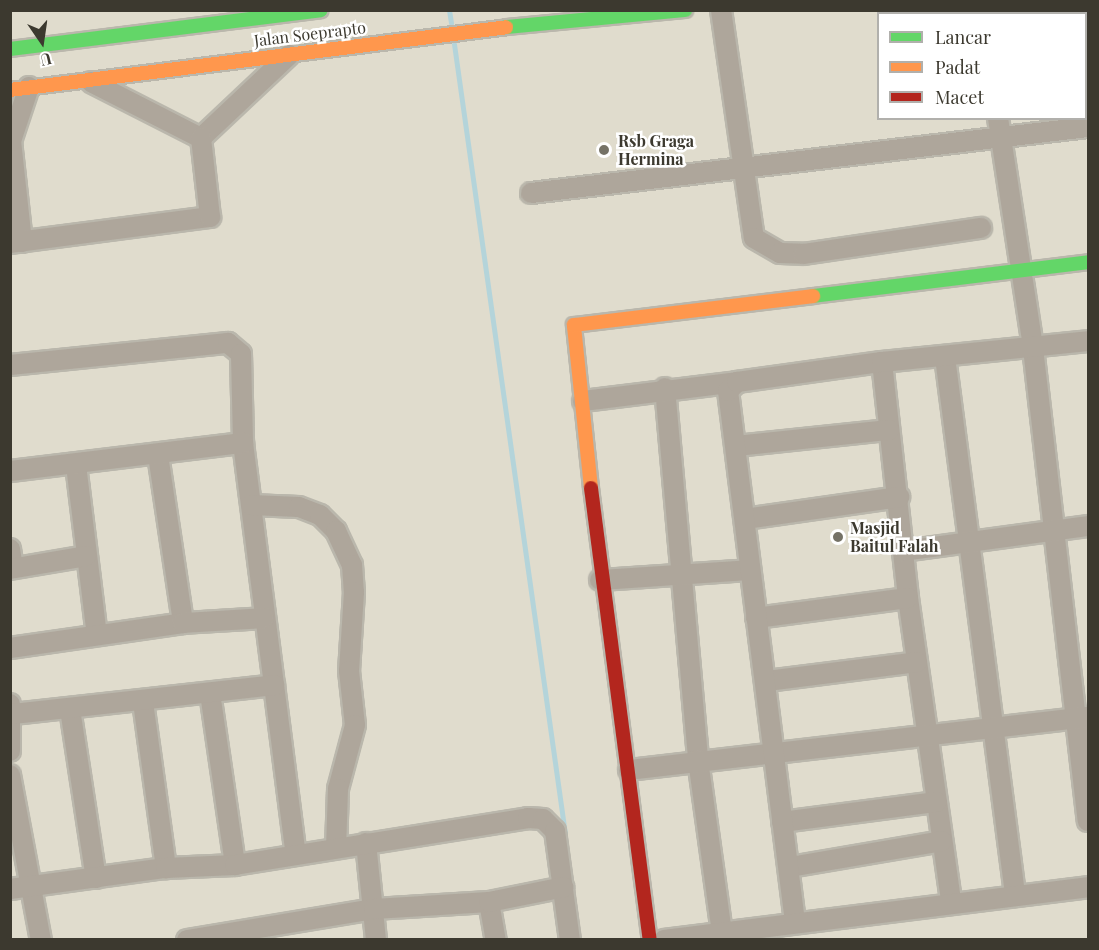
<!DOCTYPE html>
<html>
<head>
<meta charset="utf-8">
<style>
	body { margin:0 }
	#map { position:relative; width:1099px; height:950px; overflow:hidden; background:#e0dccd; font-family:"Playfair Display",serif }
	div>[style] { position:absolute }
	.stream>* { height:5px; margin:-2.5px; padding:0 2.5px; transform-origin:2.5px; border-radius:2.5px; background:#b4d4da }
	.roads { filter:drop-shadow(2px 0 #bab7ac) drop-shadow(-2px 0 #bab7ac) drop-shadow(0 2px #bab7ac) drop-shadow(0 -2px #bab7ac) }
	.street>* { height:20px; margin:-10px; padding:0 10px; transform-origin:10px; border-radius:10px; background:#aea69b }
	.fast>* { height:14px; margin:-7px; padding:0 7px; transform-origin:7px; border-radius:7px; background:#63d668 }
	.slow>* { height:14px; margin:-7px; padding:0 7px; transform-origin:7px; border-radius:7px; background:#ff974d }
	.jam>* { height:14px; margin:-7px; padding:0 7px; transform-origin:7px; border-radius:7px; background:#b3261e }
	.dots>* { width:16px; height:16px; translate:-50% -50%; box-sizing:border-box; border:3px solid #fff; border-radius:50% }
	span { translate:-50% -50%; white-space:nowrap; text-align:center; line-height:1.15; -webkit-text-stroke:5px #fff; paint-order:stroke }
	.street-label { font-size:16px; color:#3c392f }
	.poi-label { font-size:16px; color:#3c392f; font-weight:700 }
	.left { translate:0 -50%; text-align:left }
	.frame { position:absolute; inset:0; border:12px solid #3c392f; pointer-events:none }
	.legend { position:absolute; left:877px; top:12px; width:210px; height:108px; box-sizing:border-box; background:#fff; border:2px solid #b1b0ac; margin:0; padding:8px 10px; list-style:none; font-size:18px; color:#3c392f }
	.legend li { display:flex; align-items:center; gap:12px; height:30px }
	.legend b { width:30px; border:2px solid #b1b0ac }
	.north { position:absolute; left:12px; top:12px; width:60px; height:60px; -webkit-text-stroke:4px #fff; paint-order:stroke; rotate:167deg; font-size:16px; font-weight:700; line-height:24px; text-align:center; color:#3c392f }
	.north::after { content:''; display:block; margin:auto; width:21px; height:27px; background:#3c392f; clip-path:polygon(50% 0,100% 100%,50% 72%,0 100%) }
</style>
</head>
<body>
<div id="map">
	<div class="stream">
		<div style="left:449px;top:10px;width:13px;rotate:81deg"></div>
		<div style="left:454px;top:44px;width:798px;rotate:82deg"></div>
	</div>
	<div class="roads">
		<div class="street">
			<div style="left:721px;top:10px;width:230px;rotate:81.8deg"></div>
			<div style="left:754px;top:238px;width:30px;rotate:30deg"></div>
			<div style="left:780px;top:253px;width:24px;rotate:2deg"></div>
			<div style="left:804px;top:254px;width:179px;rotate:-8.4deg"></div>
			<div style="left:952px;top:10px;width:5px;rotate:53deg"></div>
			<div style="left:1004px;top:14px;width:5px;rotate:-53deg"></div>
			<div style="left:91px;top:82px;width:123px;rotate:27deg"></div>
			<div style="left:998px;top:118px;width:233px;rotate:81.3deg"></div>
			<div style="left:1033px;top:348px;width:476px;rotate:83.4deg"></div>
			<div style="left:201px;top:138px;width:121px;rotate:-43.3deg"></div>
			<div style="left:531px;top:193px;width:561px;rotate:-6.76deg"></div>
			<div style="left:22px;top:242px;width:102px;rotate:-96.2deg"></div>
			<div style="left:11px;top:141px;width:57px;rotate:-71.6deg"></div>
			<div style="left:10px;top:243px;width:202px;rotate:-7.4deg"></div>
			<div style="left:210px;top:217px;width:80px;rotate:-96.5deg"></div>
			<div style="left:945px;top:357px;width:542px;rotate:82.57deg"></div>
			<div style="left:882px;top:362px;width:237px;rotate:83.7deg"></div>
			<div style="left:908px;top:598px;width:306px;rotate:81.9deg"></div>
			<div style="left:10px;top:365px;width:219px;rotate:-5.8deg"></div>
			<div style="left:228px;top:343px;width:17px;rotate:40deg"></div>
			<div style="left:241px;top:354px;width:89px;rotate:88.7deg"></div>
			<div style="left:243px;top:443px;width:414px;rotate:82.7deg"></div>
			<div style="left:665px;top:388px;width:373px;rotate:84.9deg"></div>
			<div style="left:698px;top:760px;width:176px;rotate:82.1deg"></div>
			<div style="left:583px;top:401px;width:155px;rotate:-7deg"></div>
			<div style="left:736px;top:446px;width:154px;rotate:-6deg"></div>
			<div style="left:158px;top:455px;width:170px;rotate:81.5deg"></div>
			<div style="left:76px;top:465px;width:171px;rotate:83deg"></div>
			<div style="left:10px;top:471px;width:235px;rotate:-6.9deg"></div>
			<div style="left:251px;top:505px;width:48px;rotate:2.4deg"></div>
			<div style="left:299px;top:507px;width:22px;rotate:21deg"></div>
			<div style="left:320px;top:515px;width:23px;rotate:45deg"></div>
			<div style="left:336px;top:531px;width:38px;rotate:65deg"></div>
			<div style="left:352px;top:565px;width:27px;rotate:86deg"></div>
			<div style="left:354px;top:592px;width:79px;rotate:93.6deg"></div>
			<div style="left:349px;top:671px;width:54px;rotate:83.7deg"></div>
			<div style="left:355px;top:725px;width:66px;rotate:104.9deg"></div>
			<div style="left:338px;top:789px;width:59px;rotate:91.9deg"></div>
			<div style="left:745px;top:519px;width:156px;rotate:-8.1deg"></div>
			<div style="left:10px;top:549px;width:19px;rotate:81deg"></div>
			<div style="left:903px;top:551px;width:187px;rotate:-7.7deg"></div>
			<div style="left:10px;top:569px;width:77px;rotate:-9.7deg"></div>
			<div style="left:600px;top:580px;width:150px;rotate:-3.8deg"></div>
			<div style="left:756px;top:618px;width:153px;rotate:-7.5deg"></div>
			<div style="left:10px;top:648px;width:175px;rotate:-8.2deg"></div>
			<div style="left:183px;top:623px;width:81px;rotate:-3.5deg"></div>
			<div style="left:767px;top:681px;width:151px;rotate:-7.2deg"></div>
			<div style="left:210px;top:693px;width:174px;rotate:81.7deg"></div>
			<div style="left:143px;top:702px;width:168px;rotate:82.1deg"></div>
			<div style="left:10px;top:704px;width:47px;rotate:90deg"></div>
			<div style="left:70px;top:709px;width:171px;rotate:81.3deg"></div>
			<div style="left:13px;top:714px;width:263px;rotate:-6.3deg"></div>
			<div style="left:629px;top:770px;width:462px;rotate:-6.6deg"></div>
			<div style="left:10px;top:775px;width:168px;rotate:79.4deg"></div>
			<div style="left:782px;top:822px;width:156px;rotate:-7.4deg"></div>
			<div style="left:366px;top:843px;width:98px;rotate:84.1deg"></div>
			<div style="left:790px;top:867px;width:154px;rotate:-9.7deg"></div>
			<div style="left:10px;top:889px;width:157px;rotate:-7.7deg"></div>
			<div style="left:166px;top:868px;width:69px;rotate:-2.5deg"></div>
			<div style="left:235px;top:865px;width:297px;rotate:-9.1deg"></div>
			<div style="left:528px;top:818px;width:15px;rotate:4deg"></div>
			<div style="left:543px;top:819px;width:17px;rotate:45deg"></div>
			<div style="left:555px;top:831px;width:110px;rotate:82.2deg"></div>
			<div style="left:489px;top:902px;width:39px;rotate:80deg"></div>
			<div style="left:795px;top:922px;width:535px;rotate:-97.19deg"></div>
			<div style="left:728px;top:391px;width:13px;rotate:-45deg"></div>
			<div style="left:737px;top:382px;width:146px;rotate:-7.9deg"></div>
			<div style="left:882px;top:362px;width:207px;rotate:-5.8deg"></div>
			<div style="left:187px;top:940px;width:190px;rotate:-9.4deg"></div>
			<div style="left:374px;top:909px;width:115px;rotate:-3.5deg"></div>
			<div style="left:489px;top:902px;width:76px;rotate:-11.3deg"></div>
			<div style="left:664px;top:940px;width:427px;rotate:-7.1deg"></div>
		</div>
		<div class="fast">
			<div style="left:506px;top:27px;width:180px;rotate:-5.4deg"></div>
			<div style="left:10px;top:49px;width:313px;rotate:-7.1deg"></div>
			<div style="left:813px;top:296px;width:277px;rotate:-7deg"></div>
		</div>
		<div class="slow">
			<div style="left:10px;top:90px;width:500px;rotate:-7.2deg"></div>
			<div style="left:591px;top:488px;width:164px;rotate:-96deg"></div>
			<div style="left:574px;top:325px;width:241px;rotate:-6.9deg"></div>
		</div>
		<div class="jam">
			<div style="left:591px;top:488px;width:456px;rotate:82.6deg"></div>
		</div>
	</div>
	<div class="dots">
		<div style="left:604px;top:150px;background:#757266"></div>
		<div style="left:838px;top:537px;background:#757266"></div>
	</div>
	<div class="street-label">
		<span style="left:310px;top:34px;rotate:-7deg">Jalan Soeprapto</span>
	</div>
	<div class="poi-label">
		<span class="left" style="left:618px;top:150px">Rsb Graga<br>Hermina</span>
		<span class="left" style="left:850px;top:537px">Masjid<br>Baitul Falah</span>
	</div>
	<div class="frame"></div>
	<ul class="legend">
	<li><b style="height:8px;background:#63d668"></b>Lancar</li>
	<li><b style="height:8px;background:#ff974d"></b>Padat</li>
	<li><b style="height:8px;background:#b3261e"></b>Macet</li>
	</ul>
	<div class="north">U</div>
</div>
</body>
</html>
